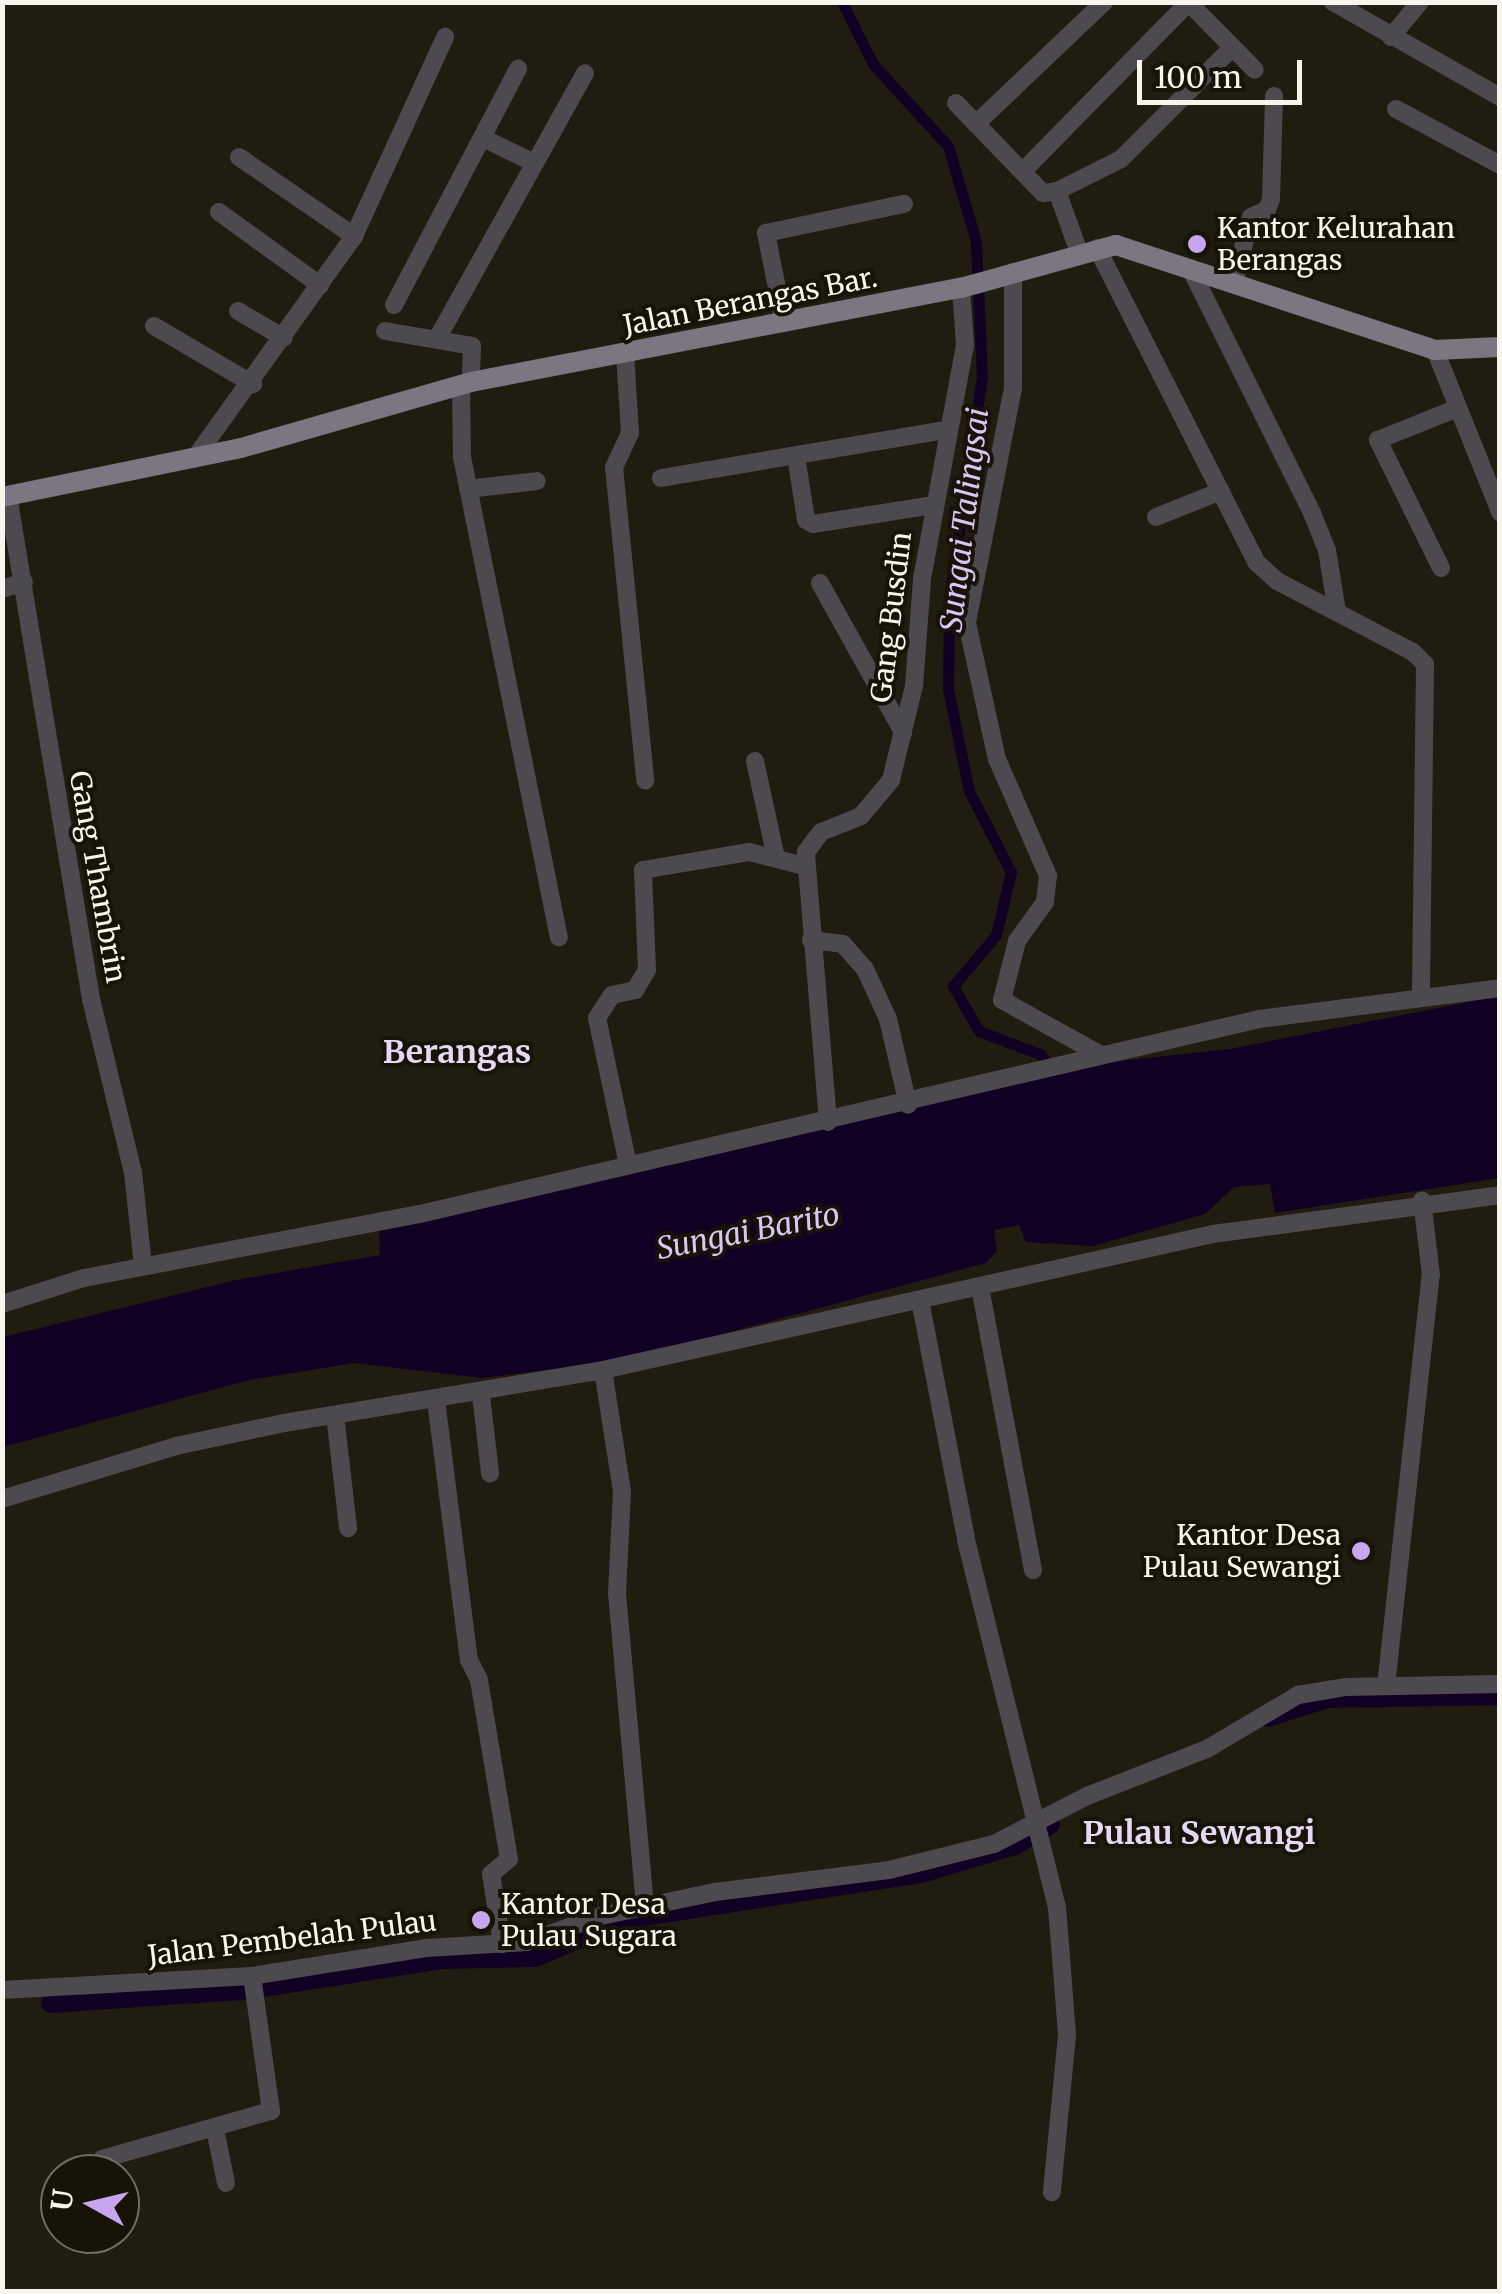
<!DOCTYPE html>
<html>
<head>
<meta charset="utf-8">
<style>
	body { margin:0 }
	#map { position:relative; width:1502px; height:2294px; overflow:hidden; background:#201c10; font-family:Merriweather,serif }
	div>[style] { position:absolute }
	.water>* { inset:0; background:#110024 }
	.canal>* { height:11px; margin:-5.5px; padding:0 5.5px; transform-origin:5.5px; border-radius:5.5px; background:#110024 }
	.river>* { height:20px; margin:-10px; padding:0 10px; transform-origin:10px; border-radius:10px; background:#110024 }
	.minor>* { height:18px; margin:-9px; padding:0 9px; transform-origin:9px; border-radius:9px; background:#4c494f }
	.major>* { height:20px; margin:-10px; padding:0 10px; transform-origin:10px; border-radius:10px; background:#7b7682 }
	.dots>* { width:28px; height:28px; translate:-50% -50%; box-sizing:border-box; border:5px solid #171307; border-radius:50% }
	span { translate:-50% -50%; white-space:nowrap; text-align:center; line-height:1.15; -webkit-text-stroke:8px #171307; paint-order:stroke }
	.poi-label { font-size:28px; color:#f8f5ed }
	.left { translate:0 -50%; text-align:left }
	.right { translate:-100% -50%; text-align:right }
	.street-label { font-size:28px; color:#f8f5ed }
	.water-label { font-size:30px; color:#dbc5f7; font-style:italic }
	.quarter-label { font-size:32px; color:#e4d8f4; font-weight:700 }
	.frame { position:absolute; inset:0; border:5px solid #f8f5ed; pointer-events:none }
	.north { position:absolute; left:40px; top:2154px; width:100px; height:100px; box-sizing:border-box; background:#171307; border:2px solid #716d63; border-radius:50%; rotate:278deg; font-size:28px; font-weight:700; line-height:40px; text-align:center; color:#f8f5ed }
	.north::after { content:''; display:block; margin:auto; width:35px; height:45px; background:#c7a6ef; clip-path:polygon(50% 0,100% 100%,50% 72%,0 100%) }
	.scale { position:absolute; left:1137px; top:60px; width:165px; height:45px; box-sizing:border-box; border:5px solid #f8f5ed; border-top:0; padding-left:12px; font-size:30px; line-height:35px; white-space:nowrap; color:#f8f5ed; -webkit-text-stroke:8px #171307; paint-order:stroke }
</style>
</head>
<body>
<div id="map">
	<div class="water">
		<div style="clip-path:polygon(1499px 996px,1499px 1178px,1275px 1213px,1270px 1184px,1234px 1187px,1205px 1214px,1093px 1246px,1026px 1242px,1019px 1225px,994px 1230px,997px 1251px,986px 1263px,630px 1359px,482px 1378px,354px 1363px,249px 1380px,3px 1447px,3px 1337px,236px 1280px,380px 1255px,379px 1225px,648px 1164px,672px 1165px,1083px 1065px,1230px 1049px)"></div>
	</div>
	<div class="canal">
		<div style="left:842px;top:2px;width:69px;rotate:63.4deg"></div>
		<div style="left:873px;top:64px;width:111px;rotate:47.6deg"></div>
		<div style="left:948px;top:146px;width:99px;rotate:73.6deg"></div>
		<div style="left:976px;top:241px;width:135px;rotate:87.5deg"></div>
		<div style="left:982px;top:376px;width:225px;rotate:98.4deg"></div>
		<div style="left:949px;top:599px;width:90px;rotate:90.6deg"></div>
		<div style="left:948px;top:689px;width:104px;rotate:78.4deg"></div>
		<div style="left:969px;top:791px;width:91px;rotate:62.6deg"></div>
		<div style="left:1011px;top:872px;width:65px;rotate:103.4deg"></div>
		<div style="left:996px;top:935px;width:67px;rotate:130.1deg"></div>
		<div style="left:953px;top:986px;width:52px;rotate:60deg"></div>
		<div style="left:979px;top:1031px;width:65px;rotate:20.7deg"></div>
		<div style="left:1040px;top:1054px;width:23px;rotate:52deg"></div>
	</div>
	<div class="river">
		<div style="left:1268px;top:1717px;width:62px;rotate:-17.9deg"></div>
		<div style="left:1327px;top:1698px;width:173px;rotate:-1deg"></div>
		<div style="left:51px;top:2003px;width:193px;rotate:-3.9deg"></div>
		<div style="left:244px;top:1990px;width:200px;rotate:-8.9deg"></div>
		<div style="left:442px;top:1959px;width:93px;rotate:-1.2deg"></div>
		<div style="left:535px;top:1957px;width:97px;rotate:-23.1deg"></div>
		<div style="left:624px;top:1919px;width:301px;rotate:-8.8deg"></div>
		<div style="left:921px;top:1873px;width:98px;rotate:-16.6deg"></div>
		<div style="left:1015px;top:1845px;width:41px;rotate:-31deg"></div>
	</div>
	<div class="minor">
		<div style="left:1188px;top:2px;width:95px;rotate:45.4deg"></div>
		<div style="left:1333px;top:2px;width:192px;rotate:29.6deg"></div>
		<div style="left:1391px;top:37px;width:45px;rotate:-50.4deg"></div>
		<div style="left:956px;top:103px;width:125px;rotate:46deg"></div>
		<div style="left:1043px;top:193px;width:14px;rotate:-8deg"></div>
		<div style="left:1057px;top:191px;width:65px;rotate:70.2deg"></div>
		<div style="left:1396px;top:109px;width:118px;rotate:28.3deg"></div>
		<div style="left:976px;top:124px;width:177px;rotate:-43.6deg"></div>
		<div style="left:483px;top:138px;width:55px;rotate:26.1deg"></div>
		<div style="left:239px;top:157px;width:140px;rotate:34.5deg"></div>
		<div style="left:1023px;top:171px;width:235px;rotate:-45.5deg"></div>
		<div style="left:1057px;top:191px;width:72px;rotate:-26.6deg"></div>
		<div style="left:1121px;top:159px;width:157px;rotate:-45deg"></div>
		<div style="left:219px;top:212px;width:125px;rotate:35.9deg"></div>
		<div style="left:1097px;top:248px;width:352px;rotate:63.1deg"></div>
		<div style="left:1256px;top:562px;width:28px;rotate:42deg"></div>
		<div style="left:1277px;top:581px;width:153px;rotate:27.6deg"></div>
		<div style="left:1413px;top:652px;width:17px;rotate:45deg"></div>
		<div style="left:1425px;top:664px;width:331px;rotate:90.7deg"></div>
		<div style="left:1190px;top:268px;width:274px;rotate:63.5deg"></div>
		<div style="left:1312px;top:513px;width:40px;rotate:68deg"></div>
		<div style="left:1327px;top:550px;width:63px;rotate:80.8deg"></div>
		<div style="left:1013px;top:272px;width:116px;rotate:90deg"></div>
		<div style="left:1013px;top:388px;width:239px;rotate:101.1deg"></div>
		<div style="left:967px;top:623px;width:139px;rotate:77.6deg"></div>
		<div style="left:997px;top:759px;width:128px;rotate:66.4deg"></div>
		<div style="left:1048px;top:876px;width:26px;rotate:97deg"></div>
		<div style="left:1045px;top:902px;width:48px;rotate:125.7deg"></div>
		<div style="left:1017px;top:941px;width:61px;rotate:104.3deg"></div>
		<div style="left:1002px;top:1000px;width:111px;rotate:29.1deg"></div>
		<div style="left:1234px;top:283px;width:68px;rotate:-75.6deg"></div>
		<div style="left:1251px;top:217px;width:17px;rotate:-24deg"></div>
		<div style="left:1267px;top:210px;width:12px;rotate:-70deg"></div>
		<div style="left:1271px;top:199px;width:103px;rotate:-88.3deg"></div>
		<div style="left:394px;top:305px;width:267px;rotate:-62.3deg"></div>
		<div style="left:238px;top:311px;width:53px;rotate:30.4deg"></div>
		<div style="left:784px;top:323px;width:92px;rotate:-101.3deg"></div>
		<div style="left:766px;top:233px;width:141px;rotate:-11.9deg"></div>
		<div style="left:154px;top:326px;width:115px;rotate:30.4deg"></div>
		<div style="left:385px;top:331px;width:88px;rotate:9.8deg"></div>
		<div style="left:472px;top:346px;width:36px;rotate:92deg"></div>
		<div style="left:437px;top:339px;width:304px;rotate:-60.9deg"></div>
		<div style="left:1435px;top:350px;width:175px;rotate:68.1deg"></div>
		<div style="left:625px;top:353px;width:80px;rotate:86.4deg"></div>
		<div style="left:630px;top:433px;width:38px;rotate:115deg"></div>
		<div style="left:614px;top:467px;width:315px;rotate:84.3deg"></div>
		<div style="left:461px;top:385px;width:72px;rotate:89.2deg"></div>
		<div style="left:462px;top:457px;width:490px;rotate:78.6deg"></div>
		<div style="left:796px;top:456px;width:65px;rotate:81.1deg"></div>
		<div style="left:806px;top:520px;width:8px;rotate:30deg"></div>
		<div style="left:813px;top:524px;width:121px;rotate:-9deg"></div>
		<div style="left:194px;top:459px;width:274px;rotate:-54.3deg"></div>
		<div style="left:354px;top:236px;width:219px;rotate:-65.4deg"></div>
		<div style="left:661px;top:478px;width:289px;rotate:-9.6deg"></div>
		<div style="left:468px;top:489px;width:69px;rotate:-6.6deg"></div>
		<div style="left:8px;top:495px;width:511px;rotate:80.65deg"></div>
		<div style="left:91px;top:999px;width:178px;rotate:76.4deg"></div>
		<div style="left:133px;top:1172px;width:95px;rotate:83.9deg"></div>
		<div style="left:1156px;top:517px;width:70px;rotate:-21.8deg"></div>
		<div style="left:1441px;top:568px;width:143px;rotate:-116.2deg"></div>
		<div style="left:1378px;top:440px;width:83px;rotate:-21.9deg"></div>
		<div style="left:820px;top:583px;width:171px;rotate:60.9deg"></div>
		<div style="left:2px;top:589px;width:23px;rotate:-18deg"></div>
		<div style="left:755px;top:761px;width:99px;rotate:77.8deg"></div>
		<div style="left:811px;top:940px;width:32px;rotate:7deg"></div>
		<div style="left:843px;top:944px;width:33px;rotate:49deg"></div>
		<div style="left:865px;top:969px;width:55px;rotate:65.3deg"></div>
		<div style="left:888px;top:1019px;width:88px;rotate:76.9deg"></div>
		<div style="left:828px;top:1122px;width:271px;rotate:-94.7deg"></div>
		<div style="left:806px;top:852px;width:25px;rotate:-53deg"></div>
		<div style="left:821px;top:832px;width:43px;rotate:-21.8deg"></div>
		<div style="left:861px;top:816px;width:47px;rotate:-50.2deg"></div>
		<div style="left:891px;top:780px;width:97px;rotate:-76.3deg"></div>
		<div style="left:914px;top:686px;width:107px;rotate:-85.7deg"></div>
		<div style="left:922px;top:579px;width:238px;rotate:-79.6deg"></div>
		<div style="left:965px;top:345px;width:57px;rotate:-94deg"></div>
		<div style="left:628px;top:1165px;width:150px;rotate:-101.9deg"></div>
		<div style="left:597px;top:1018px;width:27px;rotate:-57deg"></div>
		<div style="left:612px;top:995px;width:24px;rotate:-12deg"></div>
		<div style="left:635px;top:990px;width:23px;rotate:-59deg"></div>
		<div style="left:647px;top:970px;width:100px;rotate:-92.3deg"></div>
		<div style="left:643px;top:870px;width:108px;rotate:-9.6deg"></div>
		<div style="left:749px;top:852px;width:57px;rotate:14.3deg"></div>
		<div style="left:980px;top:1287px;width:288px;rotate:79.4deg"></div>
		<div style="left:920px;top:1300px;width:244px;rotate:79.1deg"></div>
		<div style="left:966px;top:1540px;width:378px;rotate:76.1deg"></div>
		<div style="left:1057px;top:1907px;width:128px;rotate:85.5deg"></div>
		<div style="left:1067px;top:2035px;width:158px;rotate:95.5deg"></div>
		<div style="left:2px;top:1304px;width:86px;rotate:-17.6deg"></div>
		<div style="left:84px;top:1278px;width:342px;rotate:-10.8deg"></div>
		<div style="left:420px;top:1214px;width:861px;rotate:-13.08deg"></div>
		<div style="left:1259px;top:1019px;width:243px;rotate:-7.3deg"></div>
		<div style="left:603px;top:1370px;width:123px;rotate:81.1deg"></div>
		<div style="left:622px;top:1492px;width:101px;rotate:92.8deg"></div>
		<div style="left:617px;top:1593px;width:314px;rotate:84.9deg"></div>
		<div style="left:481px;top:1395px;width:79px;rotate:83.4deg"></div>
		<div style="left:436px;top:1400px;width:262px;rotate:82.8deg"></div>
		<div style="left:469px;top:1660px;width:22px;rotate:63deg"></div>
		<div style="left:479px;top:1680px;width:181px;rotate:80.5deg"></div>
		<div style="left:509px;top:1859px;width:23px;rotate:140deg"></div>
		<div style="left:491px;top:1874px;width:71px;rotate:81.1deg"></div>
		<div style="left:335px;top:1415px;width:114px;rotate:83.4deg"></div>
		<div style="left:2px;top:1499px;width:182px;rotate:-16.9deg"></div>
		<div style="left:176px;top:1446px;width:110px;rotate:-12deg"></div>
		<div style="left:284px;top:1423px;width:323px;rotate:-9.4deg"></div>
		<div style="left:603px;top:1370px;width:625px;rotate:-12.57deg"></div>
		<div style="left:1213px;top:1234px;width:290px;rotate:-7.7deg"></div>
		<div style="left:1386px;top:1686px;width:413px;rotate:-83.8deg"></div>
		<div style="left:1431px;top:1275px;width:75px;rotate:-96.9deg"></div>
		<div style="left:2px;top:1990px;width:250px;rotate:-3.2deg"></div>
		<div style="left:252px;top:1976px;width:176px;rotate:-9.1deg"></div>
		<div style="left:426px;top:1948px;width:101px;rotate:-3.4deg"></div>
		<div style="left:527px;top:1942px;width:78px;rotate:-19.4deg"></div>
		<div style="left:601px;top:1916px;width:116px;rotate:-11.9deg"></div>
		<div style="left:715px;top:1892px;width:175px;rotate:-7.2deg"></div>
		<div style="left:889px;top:1870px;width:108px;rotate:-13.9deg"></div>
		<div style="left:994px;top:1844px;width:105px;rotate:-27.3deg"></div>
		<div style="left:1087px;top:1796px;width:129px;rotate:-21.4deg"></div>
		<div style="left:1207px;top:1749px;width:106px;rotate:-30.7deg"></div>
		<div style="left:1298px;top:1695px;width:49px;rotate:-9.5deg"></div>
		<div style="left:1346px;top:1687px;width:154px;rotate:-1.1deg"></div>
		<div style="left:215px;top:2129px;width:55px;rotate:78.5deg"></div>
		<div style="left:102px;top:2159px;width:176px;rotate:-15.9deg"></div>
		<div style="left:271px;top:2111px;width:136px;rotate:-98deg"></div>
	</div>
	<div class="major">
		<div style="left:2px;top:497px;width:244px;rotate:-11.6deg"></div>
		<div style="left:241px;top:448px;width:239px;rotate:-16deg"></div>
		<div style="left:471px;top:382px;width:499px;rotate:-10.9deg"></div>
		<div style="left:961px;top:288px;width:161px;rotate:-15.5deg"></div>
		<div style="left:1116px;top:245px;width:336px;rotate:18.2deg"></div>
		<div style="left:1435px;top:350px;width:65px;rotate:-2.6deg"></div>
	</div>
	<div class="dots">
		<div style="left:1197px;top:244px;background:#c7a6ef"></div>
		<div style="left:1361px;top:1551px;background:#c7a6ef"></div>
		<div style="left:481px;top:1920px;background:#c7a6ef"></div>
	</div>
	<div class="poi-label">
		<span class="left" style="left:1217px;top:244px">Kantor Kelurahan<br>Berangas</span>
		<span class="right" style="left:1341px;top:1551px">Kantor Desa<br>Pulau Sewangi</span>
		<span class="left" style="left:501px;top:1920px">Kantor Desa<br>Pulau Sugara</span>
	</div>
	<div class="street-label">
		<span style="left:750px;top:301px;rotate:-11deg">Jalan Berangas Bar.</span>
		<span style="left:891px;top:617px;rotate:-83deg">Gang Busdin</span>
		<span style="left:98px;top:877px;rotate:80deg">Gang Thambrin</span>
		<span style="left:292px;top:1938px;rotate:-7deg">Jalan Pembelah Pulau</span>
	</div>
	<div class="water-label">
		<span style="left:964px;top:520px;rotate:-83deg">Sungai Talingsai</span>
		<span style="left:748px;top:1231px;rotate:-11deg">Sungai Barito</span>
	</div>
	<div class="quarter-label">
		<span style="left:457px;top:1052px">Berangas</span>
		<span style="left:1199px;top:1833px">Pulau Sewangi</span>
	</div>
	<div class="frame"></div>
	<div class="north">U</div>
	<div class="scale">100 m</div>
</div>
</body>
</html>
